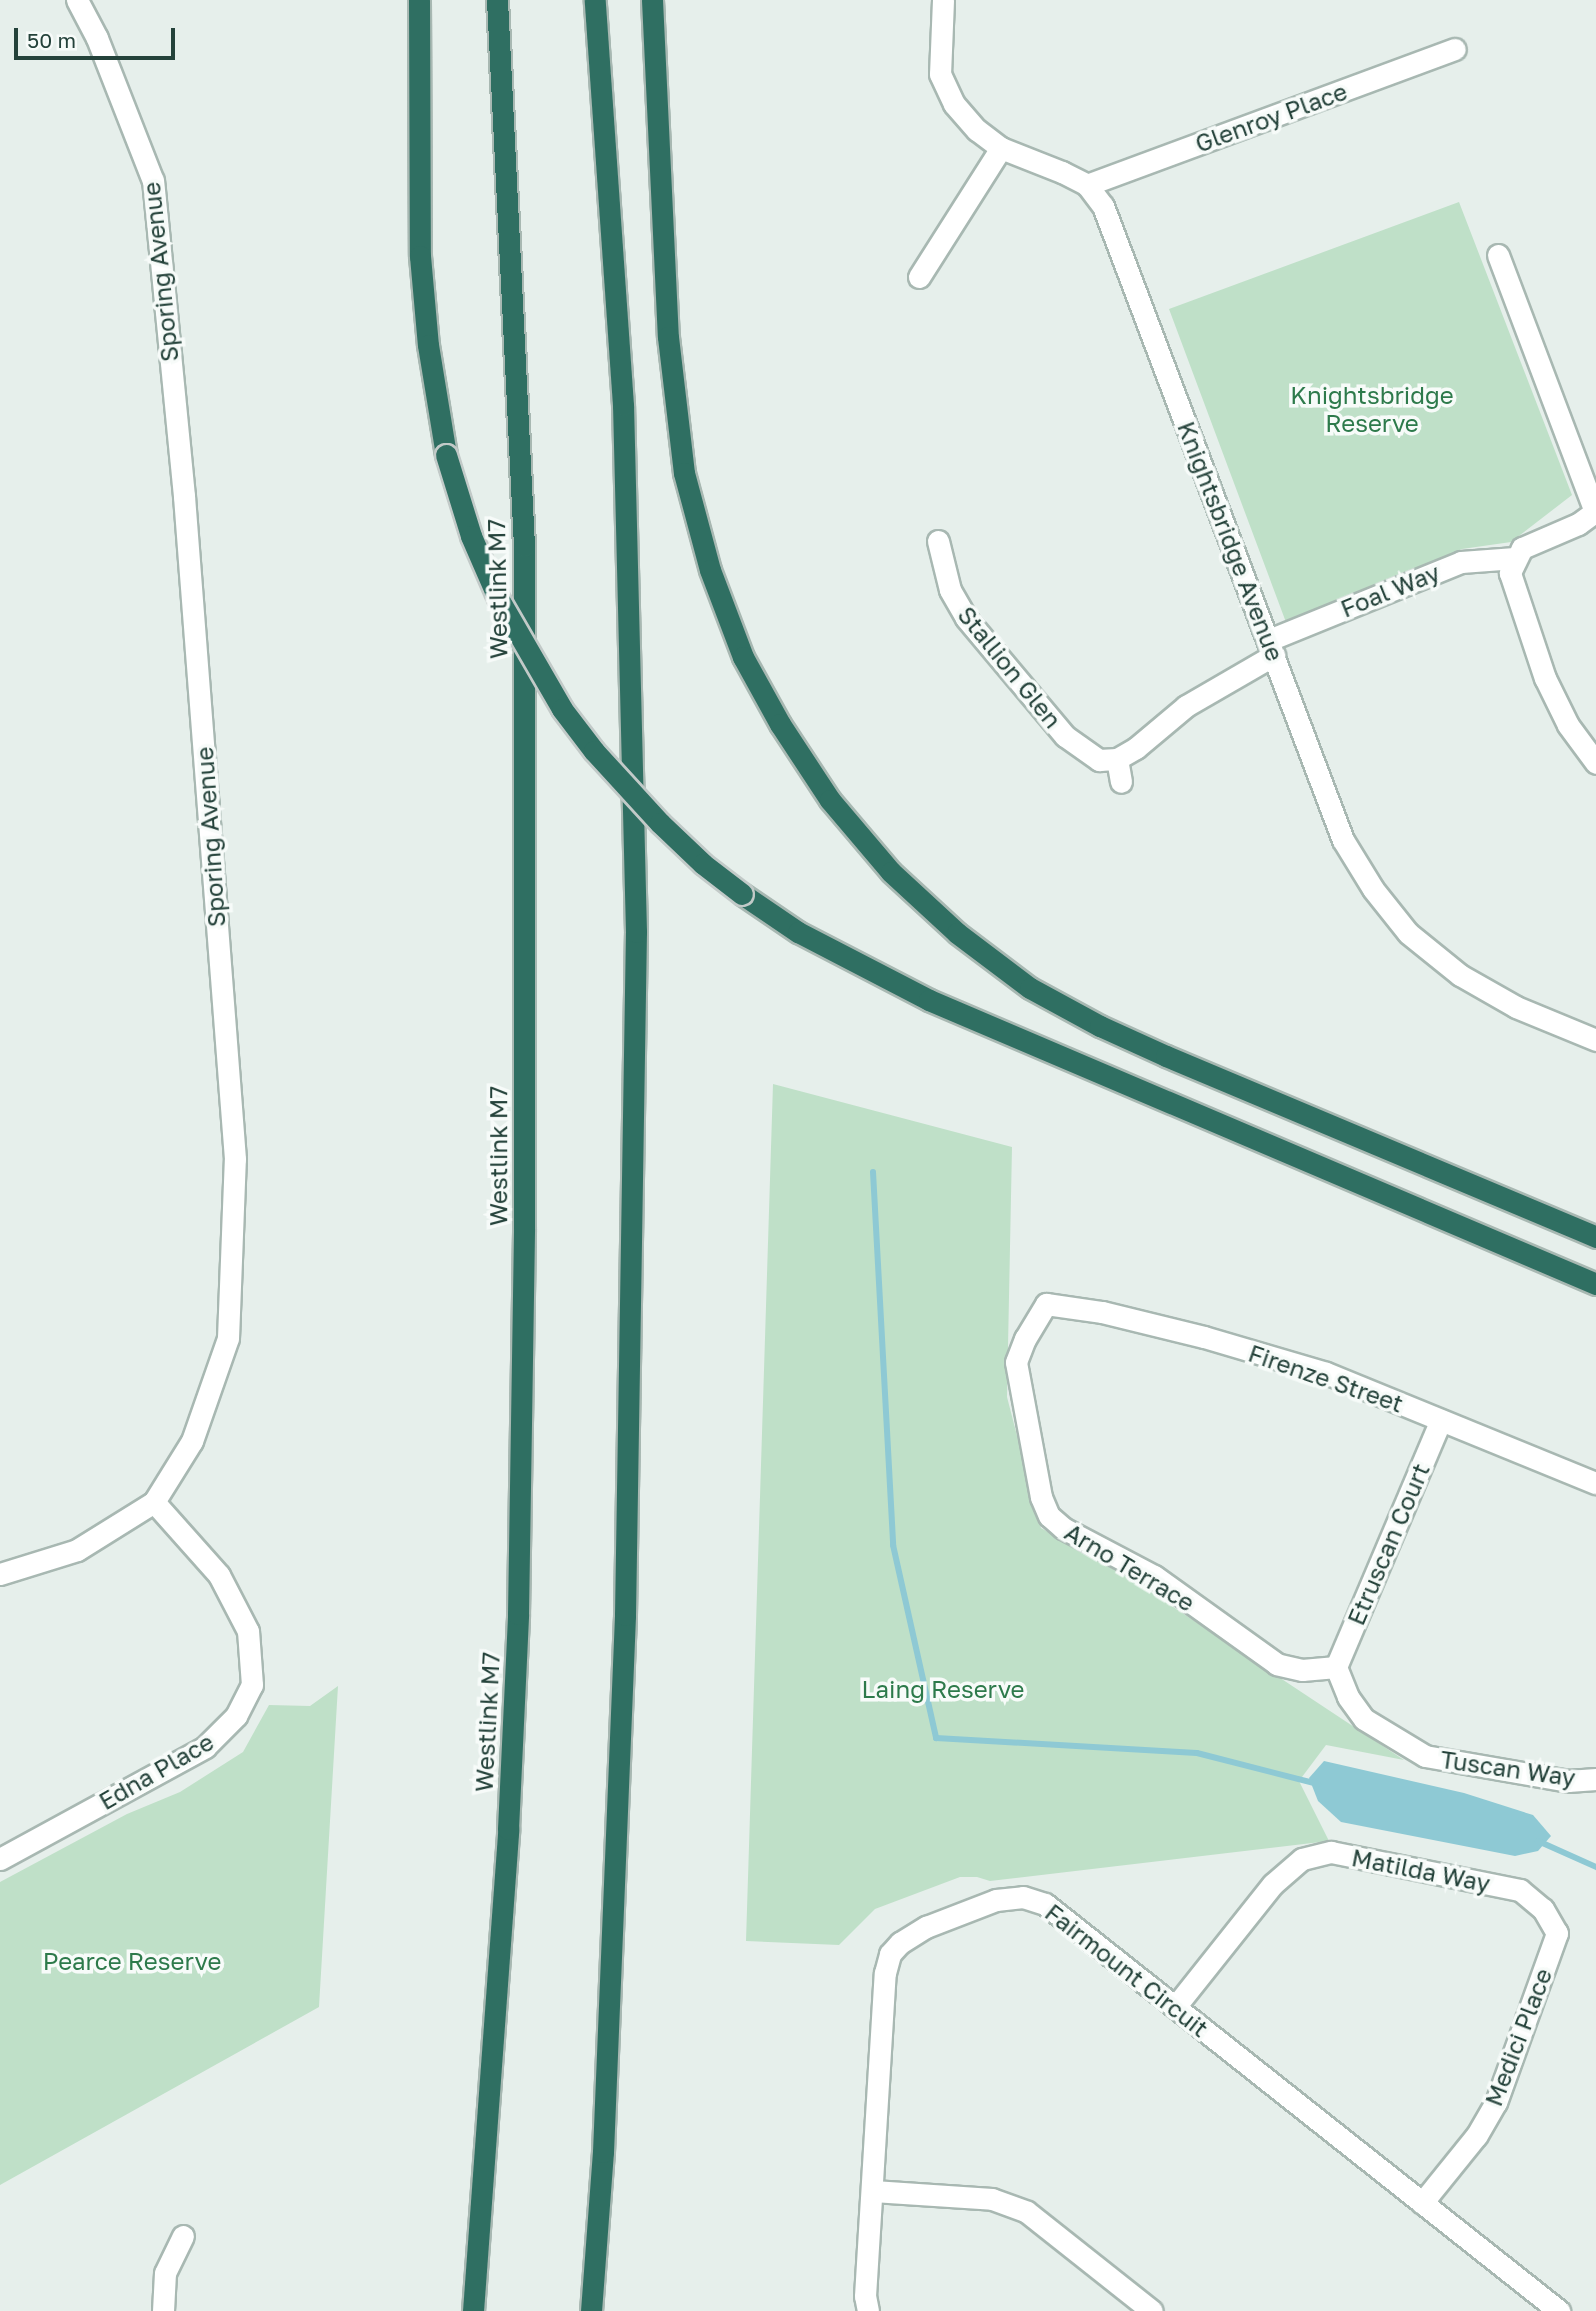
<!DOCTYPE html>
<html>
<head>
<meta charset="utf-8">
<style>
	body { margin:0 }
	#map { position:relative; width:1596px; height:2311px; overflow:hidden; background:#e6efeb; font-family:"Golos Text",sans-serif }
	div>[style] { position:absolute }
	.green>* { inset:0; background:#bfe0c8 }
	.water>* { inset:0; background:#8ec9d4 }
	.stream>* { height:6px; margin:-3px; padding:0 3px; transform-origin:3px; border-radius:3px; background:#8ec9d4 }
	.roads { filter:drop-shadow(2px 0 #a8b8b2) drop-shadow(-2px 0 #a8b8b2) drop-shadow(0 2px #a8b8b2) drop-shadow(0 -2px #a8b8b2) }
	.minor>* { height:21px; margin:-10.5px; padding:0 10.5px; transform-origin:10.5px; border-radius:10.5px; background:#fff }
	.highway>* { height:21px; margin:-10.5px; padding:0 10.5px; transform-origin:10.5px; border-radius:10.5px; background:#2f6f62 }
	.bridges { filter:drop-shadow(2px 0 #c2cac8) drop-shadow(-2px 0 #c2cac8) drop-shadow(0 2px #c2cac8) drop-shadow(0 -2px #c2cac8) }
	.highway-bridge>* { height:21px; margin:-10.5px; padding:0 10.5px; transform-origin:10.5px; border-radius:10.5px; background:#2f6f62 }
	span { translate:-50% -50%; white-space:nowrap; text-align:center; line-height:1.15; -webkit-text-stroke:7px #f7fbf9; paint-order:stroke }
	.street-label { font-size:24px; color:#24423a }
	.park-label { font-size:24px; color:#2d7a4b }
	.scale { position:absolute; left:14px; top:28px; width:161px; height:32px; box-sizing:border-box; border:4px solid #24423a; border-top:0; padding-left:9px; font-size:21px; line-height:24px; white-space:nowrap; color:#24423a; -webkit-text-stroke:5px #f7fbf9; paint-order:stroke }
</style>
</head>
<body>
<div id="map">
	<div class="green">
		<div style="clip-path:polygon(1459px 202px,1572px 495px,1511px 542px,1462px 549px,1287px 625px,1169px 309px)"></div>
		<div style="clip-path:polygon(773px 1084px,1012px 1147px,1007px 1397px,1041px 1528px,1137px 1583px,1404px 1760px,1326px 1745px,1299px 1781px,1329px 1841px,990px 1881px,977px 1877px,960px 1877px,875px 1909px,839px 1945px,746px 1941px)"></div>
		<div style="clip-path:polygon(338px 1686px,319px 2007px,0 2185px,0 1882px,127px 1814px,180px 1792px,243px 1752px,269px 1705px,310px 1706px)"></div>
	</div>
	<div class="water">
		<div style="clip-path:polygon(1324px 1761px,1464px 1793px,1533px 1815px,1551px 1836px,1538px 1851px,1515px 1856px,1341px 1822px,1318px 1801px,1309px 1778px)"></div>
	</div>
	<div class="stream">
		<div style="left:873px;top:1172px;width:374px;rotate:86.9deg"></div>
		<div style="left:893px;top:1545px;width:198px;rotate:77.4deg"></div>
		<div style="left:936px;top:1738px;width:261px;rotate:3.3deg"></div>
		<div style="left:1197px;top:1753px;width:125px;rotate:14.4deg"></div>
		<div style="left:1538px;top:1841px;width:64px;rotate:24.1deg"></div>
	</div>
	<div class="roads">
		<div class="minor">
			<div style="left:943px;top:0;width:74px;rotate:92.3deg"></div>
			<div style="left:940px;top:74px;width:33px;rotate:65deg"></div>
			<div style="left:954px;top:104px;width:35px;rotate:49deg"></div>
			<div style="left:977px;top:130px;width:30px;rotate:37deg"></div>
			<div style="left:1001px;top:148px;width:66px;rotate:21.5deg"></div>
			<div style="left:1062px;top:172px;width:28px;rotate:27deg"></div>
			<div style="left:1087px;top:185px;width:26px;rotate:53deg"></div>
			<div style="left:1103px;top:206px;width:678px;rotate:69.27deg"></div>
			<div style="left:1343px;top:840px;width:57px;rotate:58.5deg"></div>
			<div style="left:1373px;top:889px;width:56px;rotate:51.5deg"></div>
			<div style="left:1408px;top:933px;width:67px;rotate:38.9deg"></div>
			<div style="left:1460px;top:975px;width:64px;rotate:29.7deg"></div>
			<div style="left:1516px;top:1007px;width:87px;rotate:22.4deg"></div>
			<div style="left:1087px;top:185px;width:392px;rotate:-20.3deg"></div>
			<div style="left:1498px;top:255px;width:275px;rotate:69.3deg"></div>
			<div style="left:919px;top:277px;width:153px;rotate:-57.6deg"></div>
			<div style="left:1596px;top:511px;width:22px;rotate:144deg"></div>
			<div style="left:1578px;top:524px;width:61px;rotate:156.8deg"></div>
			<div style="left:1522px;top:548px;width:28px;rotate:116deg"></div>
			<div style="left:1510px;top:573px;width:111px;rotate:71.6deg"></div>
			<div style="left:1545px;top:678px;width:52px;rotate:63.9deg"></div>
			<div style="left:1568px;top:725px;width:47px;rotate:53.6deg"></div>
			<div style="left:938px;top:541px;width:50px;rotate:76.2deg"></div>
			<div style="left:950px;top:590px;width:32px;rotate:60deg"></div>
			<div style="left:966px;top:618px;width:154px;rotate:50deg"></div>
			<div style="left:1065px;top:736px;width:42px;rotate:35.2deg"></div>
			<div style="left:1099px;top:760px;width:18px;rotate:-3deg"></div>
			<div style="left:1117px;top:759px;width:22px;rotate:-30deg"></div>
			<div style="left:1136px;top:748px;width:65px;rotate:-40deg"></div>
			<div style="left:1186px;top:706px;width:102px;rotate:-30.1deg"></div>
			<div style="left:1269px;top:640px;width:207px;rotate:-22.1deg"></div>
			<div style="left:1461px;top:562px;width:54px;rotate:-4.2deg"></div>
			<div style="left:1117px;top:759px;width:23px;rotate:80deg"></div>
			<div style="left:0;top:1574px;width:81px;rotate:-17.3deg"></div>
			<div style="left:77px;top:1550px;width:91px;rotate:-31.9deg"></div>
			<div style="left:154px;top:1502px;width:72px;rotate:-58.1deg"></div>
			<div style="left:192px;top:1441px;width:109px;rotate:-70.7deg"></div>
			<div style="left:228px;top:1338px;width:179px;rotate:-87.8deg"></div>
			<div style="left:235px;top:1159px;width:665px;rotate:-94.4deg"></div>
			<div style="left:184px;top:496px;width:317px;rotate:-95.6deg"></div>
			<div style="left:153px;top:181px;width:154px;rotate:-111.4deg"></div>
			<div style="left:97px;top:38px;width:43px;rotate:-117.8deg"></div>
			<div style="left:1336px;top:1667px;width:34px;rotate:175deg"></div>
			<div style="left:1302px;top:1670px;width:26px;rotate:-167deg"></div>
			<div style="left:1277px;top:1664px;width:151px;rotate:-144.4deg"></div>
			<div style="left:1154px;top:1576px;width:103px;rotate:-152.2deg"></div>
			<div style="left:1063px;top:1528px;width:18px;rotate:-139deg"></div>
			<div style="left:1049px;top:1516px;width:21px;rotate:-113deg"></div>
			<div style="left:1041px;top:1497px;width:137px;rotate:-100.5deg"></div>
			<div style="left:1016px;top:1362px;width:25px;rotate:-69deg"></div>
			<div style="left:1025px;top:1339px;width:41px;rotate:-59deg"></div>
			<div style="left:1046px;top:1304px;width:57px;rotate:8.1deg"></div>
			<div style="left:1102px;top:1312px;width:105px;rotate:13.8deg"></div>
			<div style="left:1204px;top:1337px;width:127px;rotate:16.4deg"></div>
			<div style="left:1326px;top:1373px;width:292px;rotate:22.2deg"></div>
			<div style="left:1336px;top:1667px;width:32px;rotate:68deg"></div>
			<div style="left:1348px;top:1697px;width:27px;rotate:54deg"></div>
			<div style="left:1364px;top:1719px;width:71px;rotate:31.2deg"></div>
			<div style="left:1425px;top:1756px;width:145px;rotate:9.9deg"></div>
			<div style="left:1568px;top:1781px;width:28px;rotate:-4deg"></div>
			<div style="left:1336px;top:1667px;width:268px;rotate:-67deg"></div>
			<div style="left:0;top:1859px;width:234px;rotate:-28.6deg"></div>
			<div style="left:205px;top:1747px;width:44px;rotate:-45deg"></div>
			<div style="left:236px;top:1716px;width:35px;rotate:-63deg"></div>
			<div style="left:252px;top:1685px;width:54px;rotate:-94.2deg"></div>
			<div style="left:248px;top:1631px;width:63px;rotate:-117.4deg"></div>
			<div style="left:219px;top:1575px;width:98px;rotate:-131.7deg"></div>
			<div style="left:1175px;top:2007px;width:157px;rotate:-51.5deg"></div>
			<div style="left:1273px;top:1884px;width:38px;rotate:-41deg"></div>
			<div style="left:1302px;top:1859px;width:30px;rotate:-14deg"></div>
			<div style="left:1331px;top:1852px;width:193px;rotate:11.4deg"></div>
			<div style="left:1520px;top:1890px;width:30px;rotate:40deg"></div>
			<div style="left:1543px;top:1909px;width:28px;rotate:60deg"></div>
			<div style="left:1557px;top:1933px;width:180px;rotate:109.8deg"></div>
			<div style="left:1496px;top:2102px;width:39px;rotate:120deg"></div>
			<div style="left:1476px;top:2136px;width:86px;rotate:128.9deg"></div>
			<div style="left:873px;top:2191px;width:119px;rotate:3.8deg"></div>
			<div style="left:992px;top:2199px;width:37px;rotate:20deg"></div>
			<div style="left:1027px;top:2212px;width:159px;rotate:38.4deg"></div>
			<div style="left:163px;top:2311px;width:38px;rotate:-87deg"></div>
			<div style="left:165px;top:2273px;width:41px;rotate:-64.1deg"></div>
			<div style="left:868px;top:2311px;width:15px;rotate:-101deg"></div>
			<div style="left:865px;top:2296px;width:324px;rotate:-86.5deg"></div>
			<div style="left:885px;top:1973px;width:20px;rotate:-75deg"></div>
			<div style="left:890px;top:1954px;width:15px;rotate:-48deg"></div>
			<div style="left:900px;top:1943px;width:31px;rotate:-32deg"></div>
			<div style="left:926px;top:1927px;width:75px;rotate:-21.1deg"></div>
			<div style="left:996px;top:1900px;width:27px;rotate:-6deg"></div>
			<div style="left:1023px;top:1897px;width:23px;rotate:18deg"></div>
			<div style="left:1045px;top:1904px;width:656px;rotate:38.37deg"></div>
		</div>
		<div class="highway">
			<div style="left:419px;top:0;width:256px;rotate:89.8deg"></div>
			<div style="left:420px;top:256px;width:89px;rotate:84.9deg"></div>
			<div style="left:428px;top:345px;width:111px;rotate:80.7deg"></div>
			<div style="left:652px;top:0;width:337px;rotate:87.3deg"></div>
			<div style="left:668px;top:337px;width:137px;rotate:83.3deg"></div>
			<div style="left:684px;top:473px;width:100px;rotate:75deg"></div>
			<div style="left:710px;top:570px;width:93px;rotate:69.2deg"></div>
			<div style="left:743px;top:657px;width:77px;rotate:61.1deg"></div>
			<div style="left:780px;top:724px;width:91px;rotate:56.7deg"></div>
			<div style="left:830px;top:800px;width:94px;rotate:49.7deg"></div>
			<div style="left:891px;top:872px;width:90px;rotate:42.7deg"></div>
			<div style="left:957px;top:933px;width:91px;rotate:37deg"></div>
			<div style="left:1030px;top:988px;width:80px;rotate:28.5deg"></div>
			<div style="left:1100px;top:1026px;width:72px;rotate:24.4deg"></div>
			<div style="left:1166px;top:1056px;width:467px;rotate:22.8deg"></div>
			<div style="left:742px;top:894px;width:68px;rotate:34.2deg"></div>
			<div style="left:798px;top:932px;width:148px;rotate:27.4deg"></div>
			<div style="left:929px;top:1000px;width:725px;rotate:23.06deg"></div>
			<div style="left:473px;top:2311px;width:483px;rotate:-85.8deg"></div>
			<div style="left:508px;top:1829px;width:215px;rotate:-87.3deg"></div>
			<div style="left:518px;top:1614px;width:386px;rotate:-89.1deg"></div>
			<div style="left:524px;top:1228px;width:682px;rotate:-90deg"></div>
			<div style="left:524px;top:546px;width:547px;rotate:-92.83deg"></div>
			<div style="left:591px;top:2311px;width:159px;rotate:-85.7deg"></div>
			<div style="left:603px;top:2152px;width:537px;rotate:-87.65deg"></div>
			<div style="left:625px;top:1615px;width:683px;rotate:-89.08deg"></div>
			<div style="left:636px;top:932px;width:527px;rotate:-91.41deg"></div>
			<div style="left:623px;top:405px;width:406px;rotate:-94deg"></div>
		</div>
	</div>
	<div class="bridges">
		<div class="highway-bridge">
			<div style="left:446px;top:455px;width:85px;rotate:72.8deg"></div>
			<div style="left:471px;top:536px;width:68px;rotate:66.5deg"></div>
			<div style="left:498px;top:598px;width:128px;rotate:60deg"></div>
			<div style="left:562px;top:709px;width:53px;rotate:52.7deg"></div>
			<div style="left:594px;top:751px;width:98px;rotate:47.5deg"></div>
			<div style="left:660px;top:823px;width:59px;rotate:43.6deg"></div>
			<div style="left:703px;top:864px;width:49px;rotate:37.6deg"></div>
		</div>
	</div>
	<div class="street-label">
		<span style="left:1271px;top:117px;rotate:-20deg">Glenroy Place</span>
		<span style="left:160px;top:272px;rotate:-96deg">Sporing Avenue</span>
		<span style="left:1231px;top:541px;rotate:69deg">Knightsbridge Avenue</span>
		<span style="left:497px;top:589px;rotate:-91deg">Westlink M7</span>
		<span style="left:1390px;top:590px;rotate:-22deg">Foal Way</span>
		<span style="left:1010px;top:667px;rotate:51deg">Stallion Glen</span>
		<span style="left:210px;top:837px;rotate:-94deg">Sporing Avenue</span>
		<span style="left:498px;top:1156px;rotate:-90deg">Westlink M7</span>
		<span style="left:1326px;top:1378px;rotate:19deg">Firenze Street</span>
		<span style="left:1388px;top:1544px;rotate:-67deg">Etruscan Court</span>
		<span style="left:1130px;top:1567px;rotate:31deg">Arno Terrace</span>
		<span style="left:487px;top:1722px;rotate:-87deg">Westlink M7</span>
		<span style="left:1508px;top:1768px;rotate:8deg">Tuscan Way</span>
		<span style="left:156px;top:1771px;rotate:-30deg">Edna Place</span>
		<span style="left:1421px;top:1870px;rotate:11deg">Matilda Way</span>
		<span style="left:1127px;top:1970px;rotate:38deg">Fairmount Circuit</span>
		<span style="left:1518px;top:2037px;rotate:-69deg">Medici Place</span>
	</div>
	<div class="park-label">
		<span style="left:1372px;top:409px">Knightsbridge<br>Reserve</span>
		<span style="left:943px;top:1689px">Laing Reserve</span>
		<span style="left:132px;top:1961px">Pearce Reserve</span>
	</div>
	<div class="scale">50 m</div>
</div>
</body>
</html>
